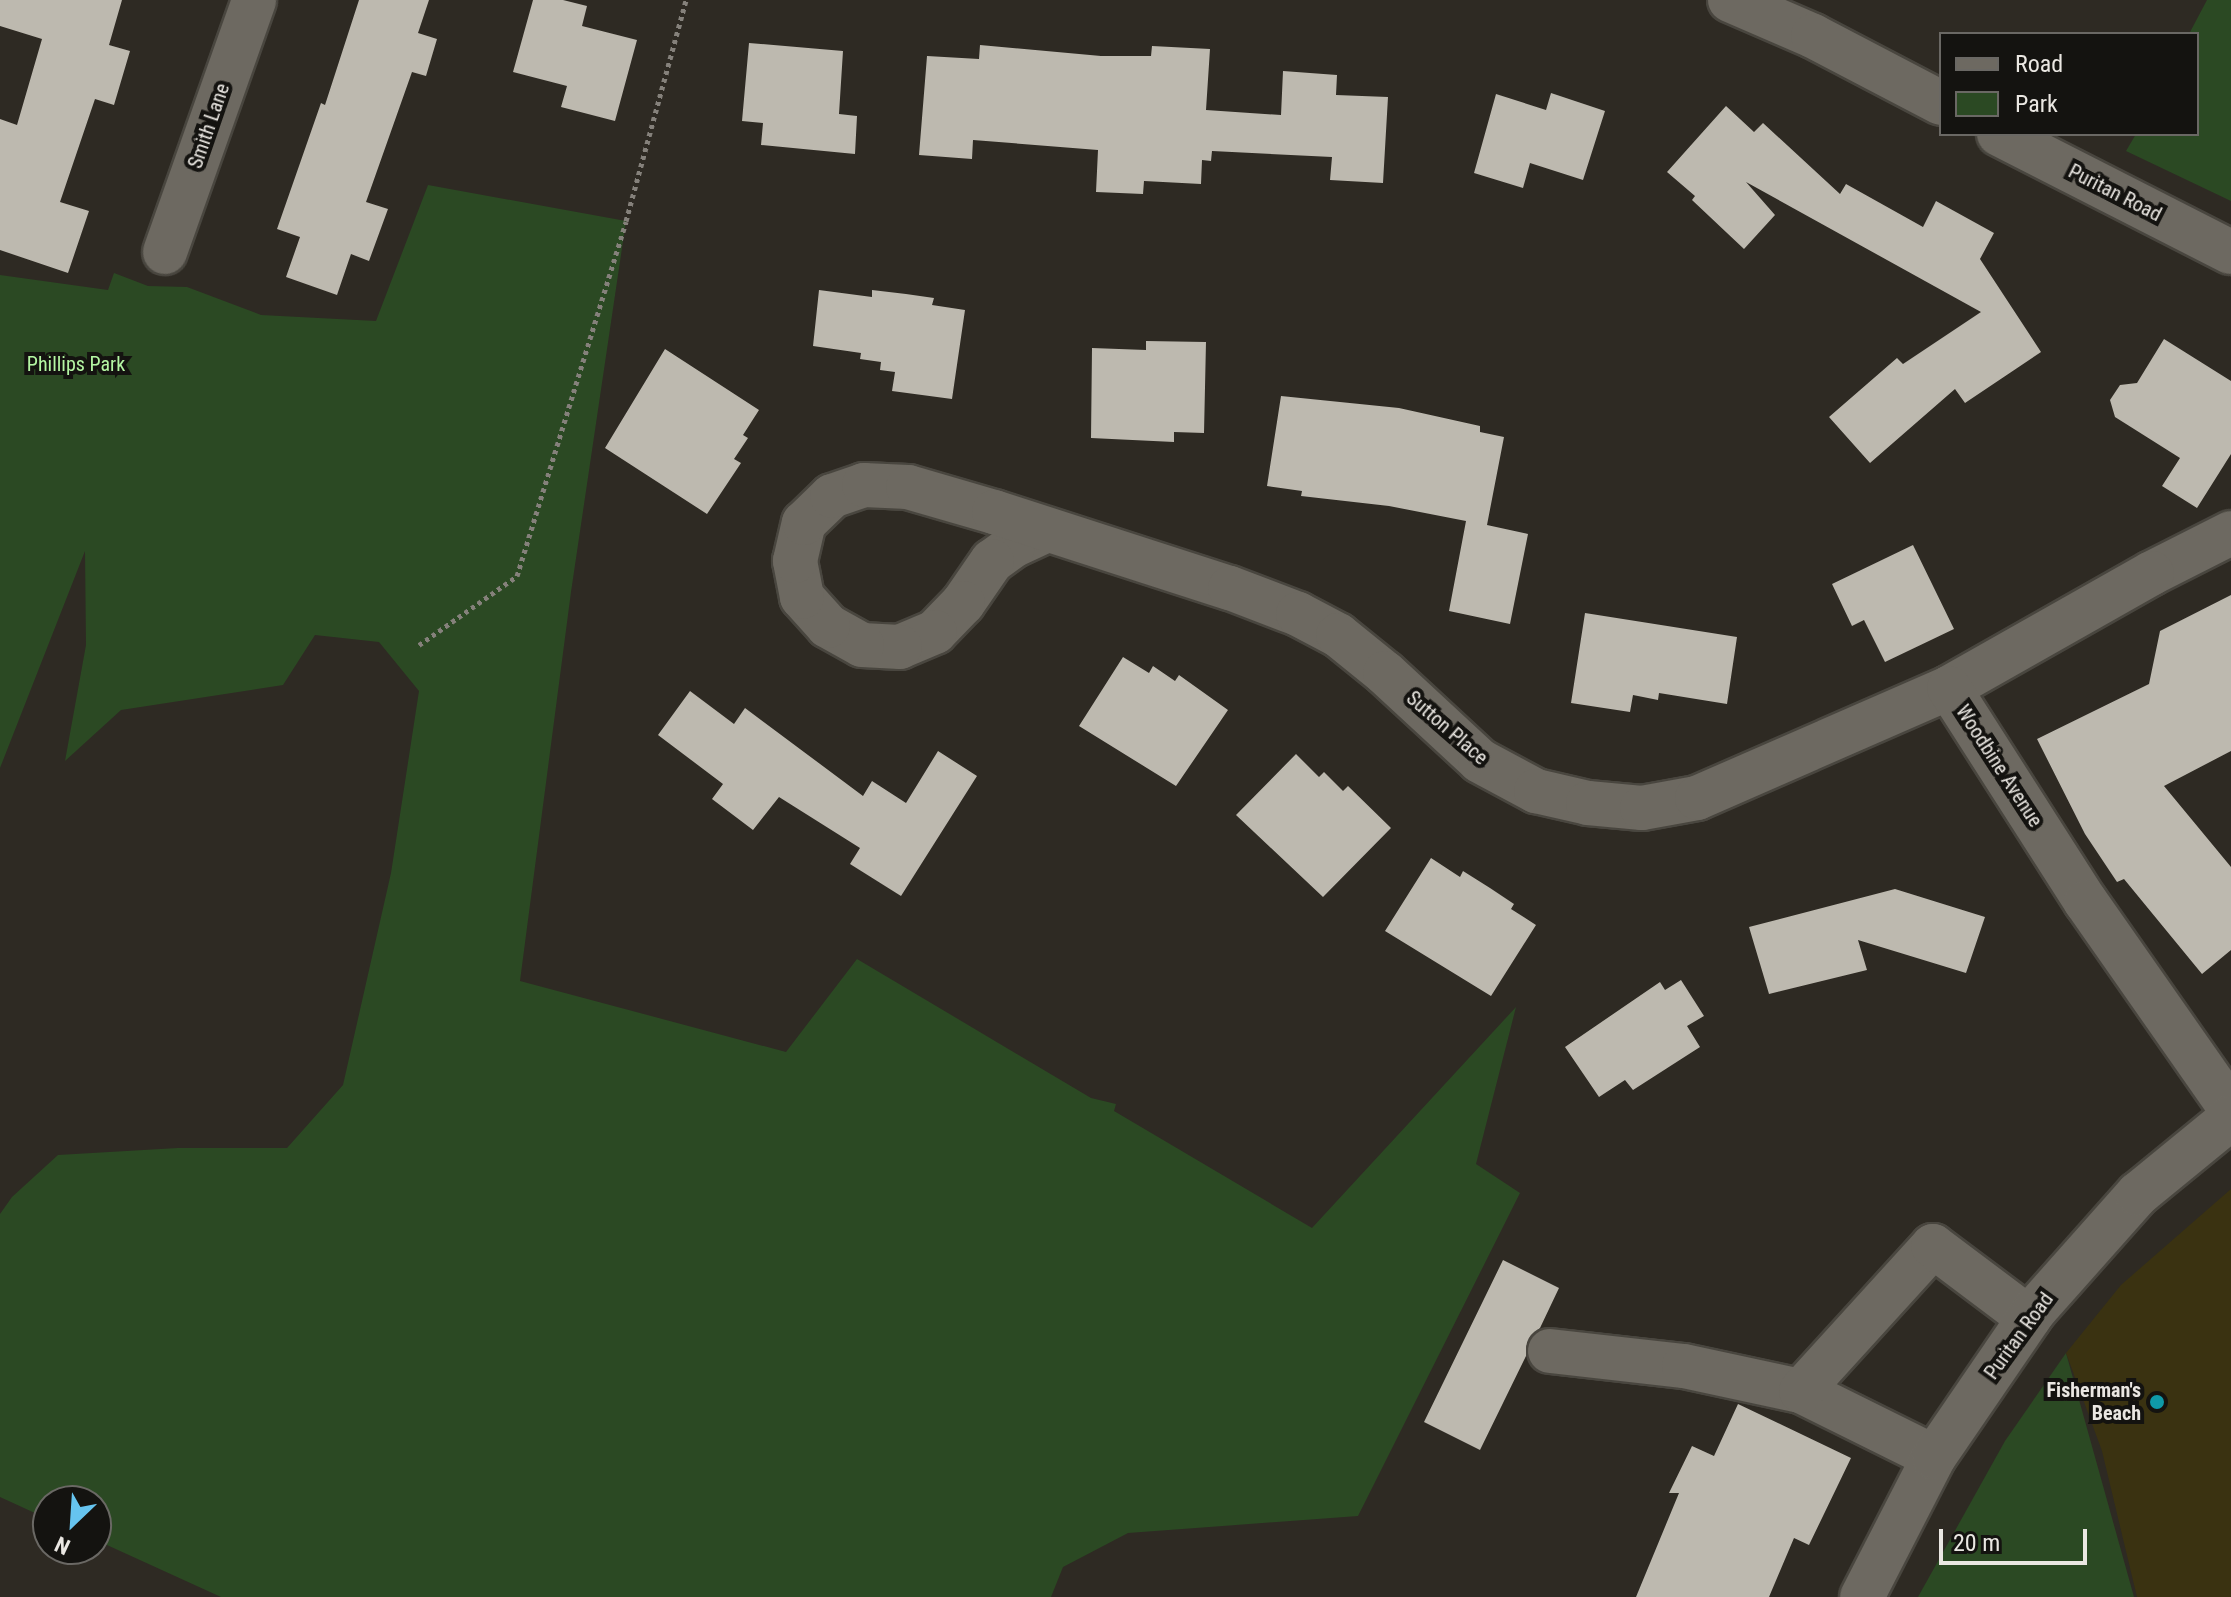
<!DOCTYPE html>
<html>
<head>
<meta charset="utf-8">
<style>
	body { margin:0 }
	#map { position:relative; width:2231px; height:1597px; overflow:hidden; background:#2e2a23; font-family:"Roboto Condensed",sans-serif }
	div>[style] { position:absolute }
	.green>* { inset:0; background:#2b4923 }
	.sand>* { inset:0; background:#3a3211 }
	.building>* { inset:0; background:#bdb9af }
	.path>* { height:5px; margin-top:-2.5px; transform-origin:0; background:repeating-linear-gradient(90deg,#85817b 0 4px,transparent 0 8px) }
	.roads { filter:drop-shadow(2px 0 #49463f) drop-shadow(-2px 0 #49463f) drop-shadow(0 2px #49463f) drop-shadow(0 -2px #49463f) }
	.minor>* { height:44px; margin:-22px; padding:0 22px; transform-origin:22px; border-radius:22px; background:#6d6961 }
	.dots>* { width:22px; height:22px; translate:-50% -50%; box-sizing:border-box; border:4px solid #141310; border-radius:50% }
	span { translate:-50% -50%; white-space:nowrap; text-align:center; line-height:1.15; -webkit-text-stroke:8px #141310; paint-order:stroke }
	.street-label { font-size:20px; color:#eae7e2 }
	.park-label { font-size:20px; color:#b4f6a3 }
	.poi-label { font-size:20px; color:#eae7e2; font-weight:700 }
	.right { translate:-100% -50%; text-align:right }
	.legend { position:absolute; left:1939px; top:32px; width:260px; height:104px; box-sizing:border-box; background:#141310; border:2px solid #6a6864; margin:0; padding:10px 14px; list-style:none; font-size:24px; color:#eae7e2 }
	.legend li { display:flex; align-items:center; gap:16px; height:40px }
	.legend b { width:40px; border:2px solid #6a6864 }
	.north { position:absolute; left:32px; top:1485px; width:80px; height:80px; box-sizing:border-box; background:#141310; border:2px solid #6a6864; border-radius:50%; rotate:205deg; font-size:22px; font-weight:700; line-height:32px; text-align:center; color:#eae7e2 }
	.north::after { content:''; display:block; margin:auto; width:28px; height:36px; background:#66c4ef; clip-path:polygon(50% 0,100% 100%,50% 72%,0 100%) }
	.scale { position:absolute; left:1939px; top:1529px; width:148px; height:36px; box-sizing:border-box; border:4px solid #eae7e2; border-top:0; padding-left:10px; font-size:24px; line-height:28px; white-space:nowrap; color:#eae7e2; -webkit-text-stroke:6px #141310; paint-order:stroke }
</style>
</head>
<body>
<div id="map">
	<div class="green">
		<div style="clip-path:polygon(2207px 0,2231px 0,2231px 201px,2126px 151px,2136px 134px,2197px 134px,2197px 34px,2189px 34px)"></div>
		<div style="clip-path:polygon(428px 185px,626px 221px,571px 592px,520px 981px,786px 1052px,857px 959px,1091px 1098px,1116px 1104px,1114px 1111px,1312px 1228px,1516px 1007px,1476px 1164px,1520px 1193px,1358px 1516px,1128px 1533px,1063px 1567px,1051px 1597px,221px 1597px,96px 1540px,96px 1501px,48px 1501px,48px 1519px,0 1497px,0 1214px,12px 1197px,58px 1155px,178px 1148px,287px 1148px,343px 1085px,391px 873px,419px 691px,379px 642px,315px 635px,283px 685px,121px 710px,65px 761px,86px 645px,85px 551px,0 768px,0 275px,108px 290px,114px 273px,148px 286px,187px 287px,261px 315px,376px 321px)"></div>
		<div style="clip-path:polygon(2066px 1353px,2134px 1597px,1918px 1597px,2005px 1441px)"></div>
	</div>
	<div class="sand">
		<div style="clip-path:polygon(2231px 1189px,2231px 1597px,2137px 1597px,2102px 1451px,2066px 1353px,2121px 1285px)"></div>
	</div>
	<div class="building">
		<div style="clip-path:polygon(0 0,122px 0,109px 45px,130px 51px,114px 105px,95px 99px,60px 202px,89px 211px,68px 273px,0 250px,0 119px,17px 125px,42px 39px,0 26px)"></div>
		<div style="clip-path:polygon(359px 0,429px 0,418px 33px,437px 39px,426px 76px,412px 72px,366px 202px,388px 209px,369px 261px,351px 254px,337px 295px,286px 277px,300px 237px,277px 229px,321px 103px,325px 105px)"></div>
		<div style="clip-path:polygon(533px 0,563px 0,587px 6px,582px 26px,637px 40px,615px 121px,561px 107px,567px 86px,513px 72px)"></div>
		<div style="clip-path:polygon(749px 43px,843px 51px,839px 114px,857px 116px,855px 154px,761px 145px,763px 123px,742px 121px)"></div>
		<div style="clip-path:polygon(980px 45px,1101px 56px,1151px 56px,1152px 46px,1210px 49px,1206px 110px,1281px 115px,1283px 71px,1337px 75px,1336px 95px,1388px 97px,1383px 183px,1330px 180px,1332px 157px,1212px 151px,1211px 161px,1202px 160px,1201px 184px,1144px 181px,1143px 194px,1096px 192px,1098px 150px,973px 140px,972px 159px,919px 155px,927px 56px,979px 59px)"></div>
		<div style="clip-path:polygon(1551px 93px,1605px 111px,1583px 180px,1530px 163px,1523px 188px,1474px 173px,1496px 94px,1546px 110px)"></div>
		<div style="clip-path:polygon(1726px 106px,1754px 132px,1763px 123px,1840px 194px,1846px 184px,1923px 227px,1936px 201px,1994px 233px,1980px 259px,2041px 352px,1965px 403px,1955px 389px,1870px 463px,1829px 417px,1897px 358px,1903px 364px,1981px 312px,1746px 182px,1775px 215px,1744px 249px,1692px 200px,1695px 196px,1667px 172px)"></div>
		<div style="clip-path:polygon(819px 290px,872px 297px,872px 290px,906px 294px,934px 298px,932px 305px,965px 310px,952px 399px,892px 391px,895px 372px,880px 370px,881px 362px,860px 359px,861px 353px,813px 346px)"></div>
		<div style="clip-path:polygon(2164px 339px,2231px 381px,2231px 454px,2197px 508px,2162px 486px,2180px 458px,2115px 417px,2110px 400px,2120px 385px,2137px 383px)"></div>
		<div style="clip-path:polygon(1146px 341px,1206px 342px,1204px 433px,1174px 432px,1174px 442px,1091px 438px,1092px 348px,1146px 350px)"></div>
		<div style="clip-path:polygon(665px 349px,759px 410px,743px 435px,748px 438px,734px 459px,741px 463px,707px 514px,605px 448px)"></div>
		<div style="clip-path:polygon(1281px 396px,1399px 408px,1480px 426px,1480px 432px,1504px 437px,1487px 525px,1528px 534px,1510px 624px,1449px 611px,1466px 521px,1389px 506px,1301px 496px,1302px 491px,1267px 486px)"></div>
		<div style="clip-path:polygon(1913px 545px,1954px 629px,1885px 662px,1864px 620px,1852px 626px,1832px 584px)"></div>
		<div style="clip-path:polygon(2231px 595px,2231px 751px,2164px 786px,2231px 867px,2231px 950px,2202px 974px,2124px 879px,2117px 882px,2085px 834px,2037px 739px,2149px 684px,2160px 631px)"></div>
		<div style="clip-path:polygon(1585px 613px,1737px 637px,1727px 704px,1659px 693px,1658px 700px,1633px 695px,1630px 712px,1571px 703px)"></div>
		<div style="clip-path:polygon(1123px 657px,1149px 673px,1153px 666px,1175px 681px,1179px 675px,1228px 710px,1176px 786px,1079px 726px)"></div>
		<div style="clip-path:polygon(690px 691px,734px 724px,745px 708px,863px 796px,872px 781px,906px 803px,938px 751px,977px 776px,901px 896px,850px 864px,860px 848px,779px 797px,753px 830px,712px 799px,723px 784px,658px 735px)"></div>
		<div style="clip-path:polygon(1296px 754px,1319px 777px,1324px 772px,1343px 791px,1348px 786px,1391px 828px,1323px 897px,1236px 815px)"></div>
		<div style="clip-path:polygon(1431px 858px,1460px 877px,1463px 871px,1490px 888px,1514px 904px,1511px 909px,1536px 925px,1491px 996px,1385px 931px)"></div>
		<div style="clip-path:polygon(1895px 889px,1985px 917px,1966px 973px,1858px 940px,1867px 970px,1769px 994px,1749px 927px)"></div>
		<div style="clip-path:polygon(1681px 980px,1704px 1016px,1687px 1026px,1700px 1047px,1633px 1090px,1625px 1080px,1599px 1097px,1565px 1047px,1660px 982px,1665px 990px)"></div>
		<div style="clip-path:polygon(1503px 1260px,1559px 1288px,1540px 1328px,1530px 1337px,1526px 1356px,1480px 1450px,1424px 1422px)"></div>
		<div style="clip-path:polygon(1738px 1404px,1851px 1458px,1809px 1545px,1794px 1538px,1769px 1597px,1636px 1597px,1679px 1493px,1669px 1493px,1692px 1446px,1714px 1456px)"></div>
	</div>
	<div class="path">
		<div style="left:419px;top:645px;width:120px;rotate:-35.1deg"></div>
		<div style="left:517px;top:576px;width:371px;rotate:-72.9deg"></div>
		<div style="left:626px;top:221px;width:229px;rotate:-74.8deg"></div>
	</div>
	<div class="roads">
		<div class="minor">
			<div style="left:1730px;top:0;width:90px;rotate:23.4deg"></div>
			<div style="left:1813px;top:36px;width:144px;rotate:27.6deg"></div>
			<div style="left:1999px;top:134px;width:260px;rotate:27deg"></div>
			<div style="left:165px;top:252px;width:267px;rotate:-70.5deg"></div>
			<div style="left:1047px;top:530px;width:38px;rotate:155deg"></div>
			<div style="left:1013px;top:546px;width:26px;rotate:144deg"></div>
			<div style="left:992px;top:561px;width:51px;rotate:124.6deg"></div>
			<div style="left:963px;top:603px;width:40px;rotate:134deg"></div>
			<div style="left:935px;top:632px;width:38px;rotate:157deg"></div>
			<div style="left:900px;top:647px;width:38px;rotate:-177deg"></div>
			<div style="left:862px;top:645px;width:39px;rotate:-151deg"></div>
			<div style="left:828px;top:626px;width:39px;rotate:-132deg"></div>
			<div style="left:802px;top:597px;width:37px;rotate:-101deg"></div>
			<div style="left:795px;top:561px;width:39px;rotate:-77deg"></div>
			<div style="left:804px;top:523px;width:39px;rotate:-44deg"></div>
			<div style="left:832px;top:496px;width:34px;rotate:-19deg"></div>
			<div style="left:864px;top:485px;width:44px;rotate:2.6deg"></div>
			<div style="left:908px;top:487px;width:90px;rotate:16.2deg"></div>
			<div style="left:994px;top:512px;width:248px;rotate:17.9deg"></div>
			<div style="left:1230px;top:588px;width:73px;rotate:20.9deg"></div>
			<div style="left:1298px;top:614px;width:45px;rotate:27.7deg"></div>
			<div style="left:1338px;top:635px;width:60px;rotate:39deg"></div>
			<div style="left:1385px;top:673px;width:129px;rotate:42.8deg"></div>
			<div style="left:1480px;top:761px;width:64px;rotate:28.2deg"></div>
			<div style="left:1536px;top:791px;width:53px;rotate:13deg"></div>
			<div style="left:1588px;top:803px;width:54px;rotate:5.3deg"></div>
			<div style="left:1642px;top:808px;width:56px;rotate:-10.3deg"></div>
			<div style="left:1697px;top:798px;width:275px;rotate:-23.6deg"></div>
			<div style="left:2231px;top:533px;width:89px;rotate:153.1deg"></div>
			<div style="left:2152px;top:573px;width:233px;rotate:150.5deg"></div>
			<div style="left:1949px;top:688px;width:254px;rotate:57.4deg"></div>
			<div style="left:2086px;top:902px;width:253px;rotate:55deg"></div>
			<div style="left:1550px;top:1351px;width:135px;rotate:6.4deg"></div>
			<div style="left:1684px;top:1366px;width:120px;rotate:12.1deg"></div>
			<div style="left:1801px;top:1391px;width:148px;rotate:26.4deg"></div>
			<div style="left:1801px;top:1391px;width:196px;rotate:-47.7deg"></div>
			<div style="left:1933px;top:1246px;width:120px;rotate:36.9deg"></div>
			<div style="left:1862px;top:1597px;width:157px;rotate:-62.8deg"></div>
			<div style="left:1934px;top:1457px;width:177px;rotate:-55.6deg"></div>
			<div style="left:2034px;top:1311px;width:157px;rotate:-48.4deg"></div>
			<div style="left:2138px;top:1194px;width:120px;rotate:-39.3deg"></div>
		</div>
	</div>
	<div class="dots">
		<div style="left:2157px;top:1402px;background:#0f9aa8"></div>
	</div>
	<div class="street-label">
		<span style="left:209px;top:126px;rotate:-71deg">Smith Lane</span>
		<span style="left:2115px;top:193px;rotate:27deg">Puritan Road</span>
		<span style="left:1447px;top:728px;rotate:41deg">Sutton Place</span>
		<span style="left:1999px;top:766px;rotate:57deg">Woodbine Avenue</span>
		<span style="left:2019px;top:1336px;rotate:-54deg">Puritan Road</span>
	</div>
	<div class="park-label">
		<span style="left:76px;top:364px">Phillips Park</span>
	</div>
	<div class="poi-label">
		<span class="right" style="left:2141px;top:1402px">Fisherman's<br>Beach</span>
	</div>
	<ul class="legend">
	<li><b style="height:10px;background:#6d6961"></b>Road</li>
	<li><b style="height:22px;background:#2b4923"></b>Park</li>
	</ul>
	<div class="north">N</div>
	<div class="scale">20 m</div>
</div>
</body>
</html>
